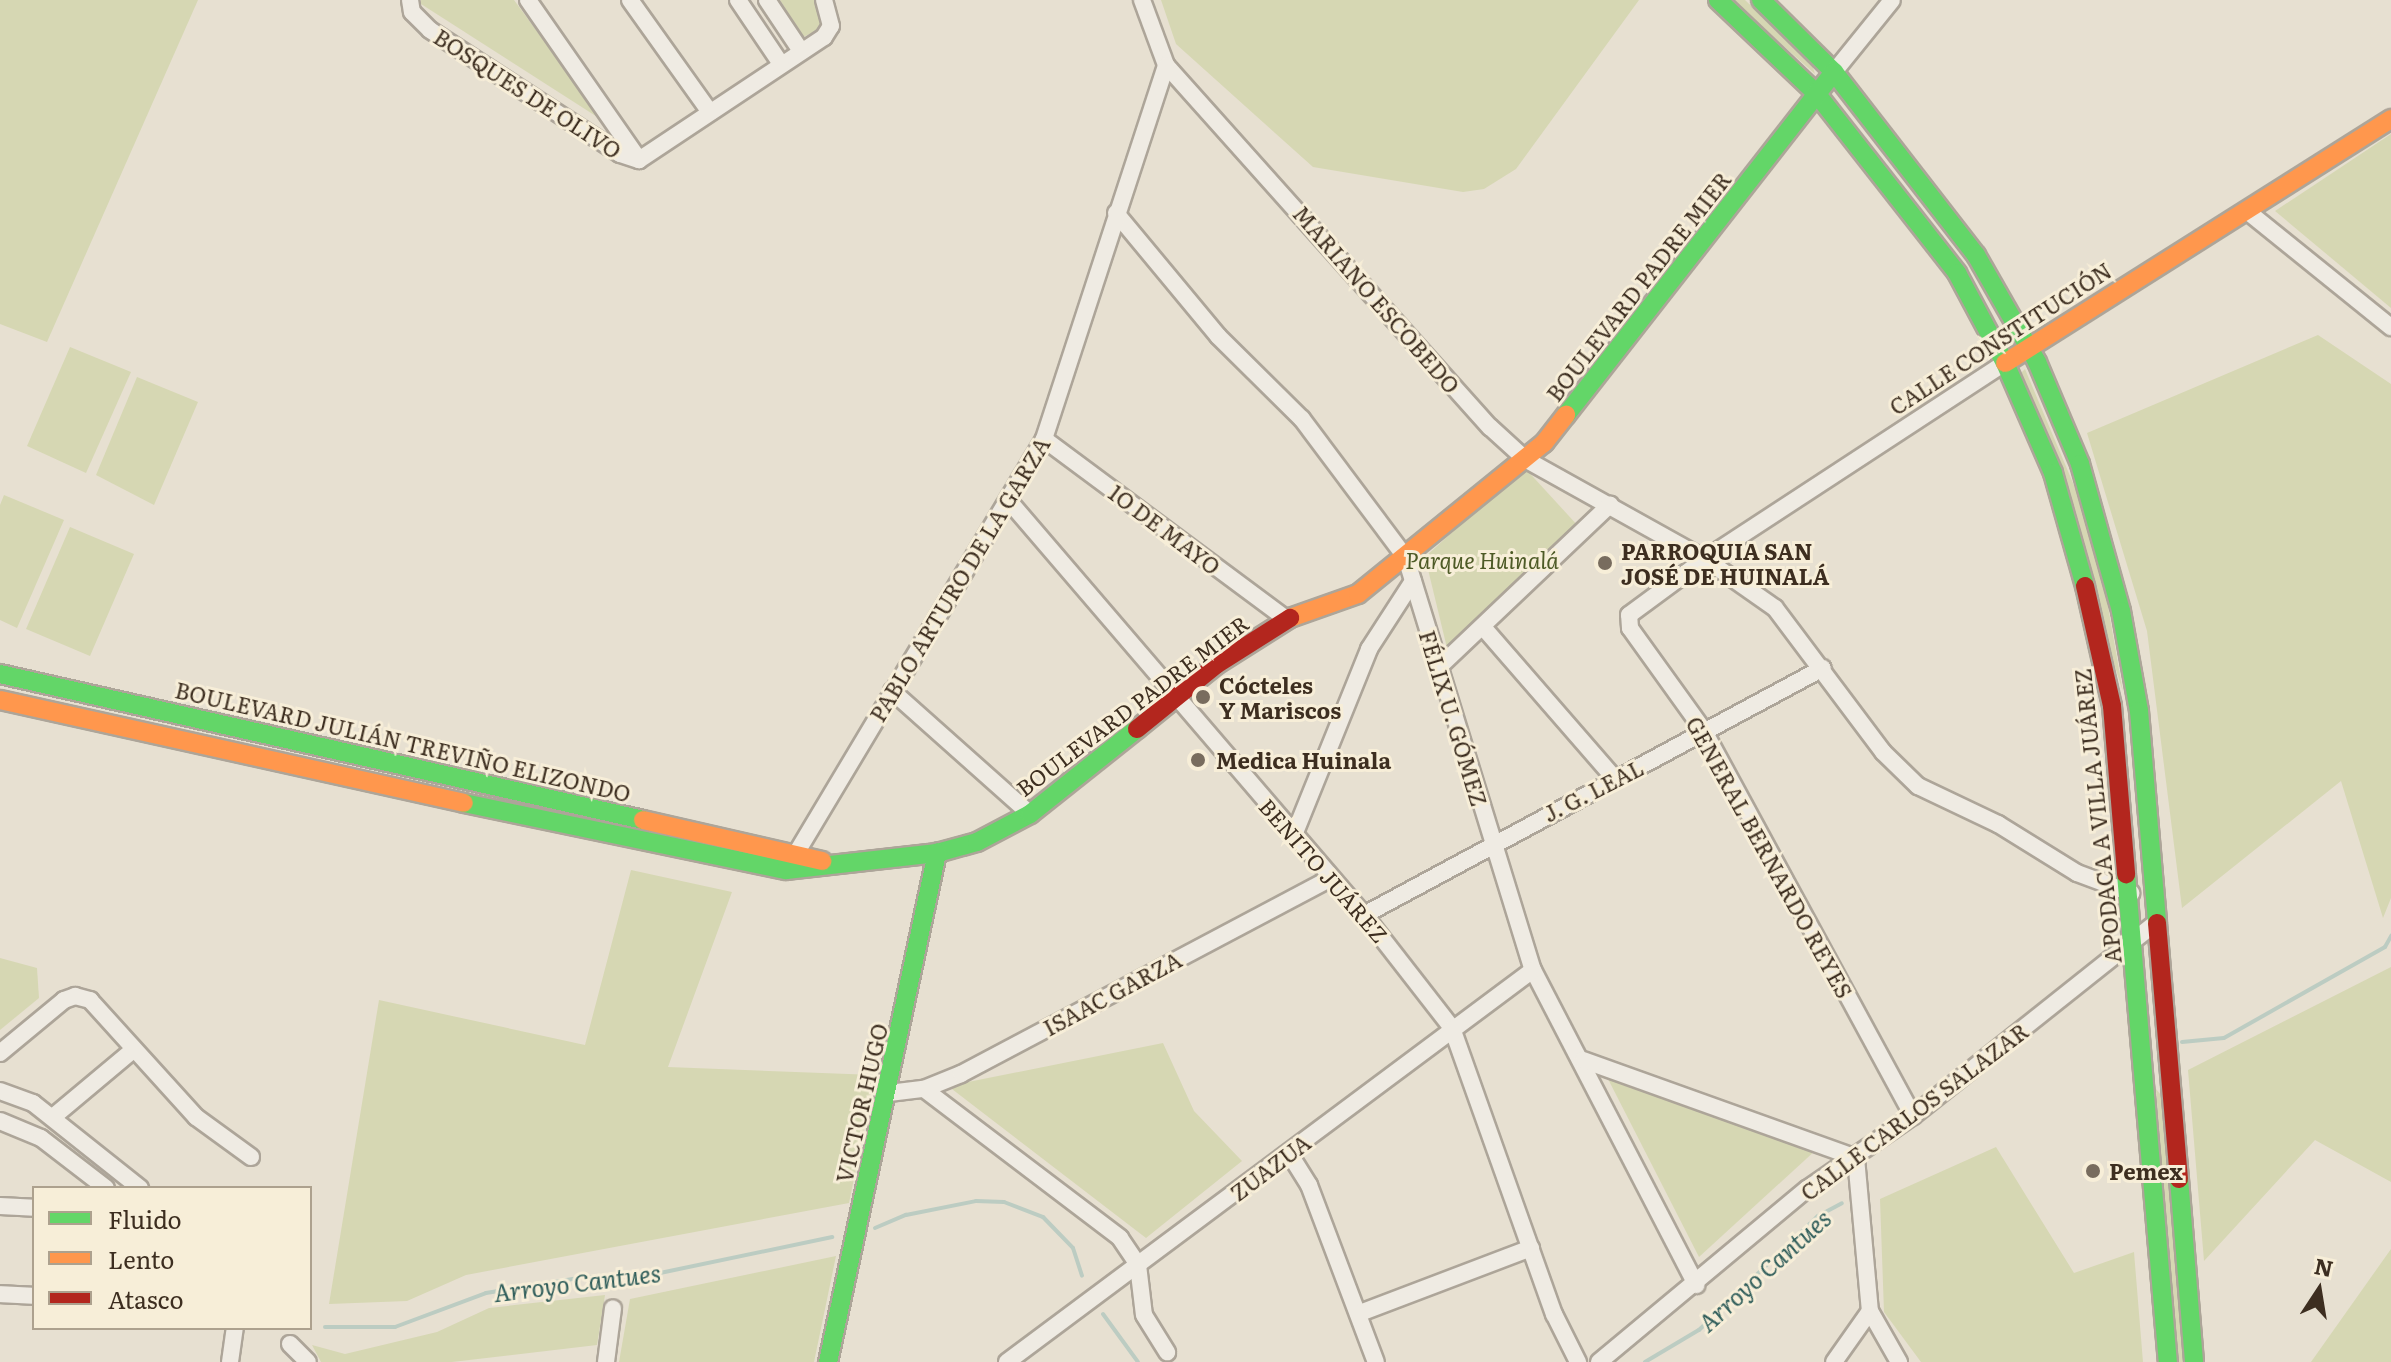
<!DOCTYPE html>
<html>
<head>
<meta charset="utf-8">
<style>
	body { margin:0 }
	#map { position:relative; width:2391px; height:1362px; overflow:hidden; background:#e7e0d1; font-family:Literata,serif }
	div>[style] { position:absolute }
	.green>* { inset:0; background:#d6d7b3 }
	.stream>* { height:4px; margin:-2px; padding:0 2px; transform-origin:2px; border-radius:2px; background:#bcccc2 }
	.roads { filter:drop-shadow(2px 0 #ada599) drop-shadow(-2px 0 #ada599) drop-shadow(0 2px #ada599) drop-shadow(0 -2px #ada599) }
	.street>* { height:16px; margin:-8px; padding:0 8px; transform-origin:8px; border-radius:8px; background:#efebe3 }
	.fast>* { height:18px; margin:-9px; padding:0 9px; transform-origin:9px; border-radius:9px; background:#63d668 }
	.slow>* { height:18px; margin:-9px; padding:0 9px; transform-origin:9px; border-radius:9px; background:#ff974d }
	.jam>* { height:18px; margin:-9px; padding:0 9px; transform-origin:9px; border-radius:9px; background:#b3261e }
	.dots>* { width:22px; height:22px; translate:-50% -50%; box-sizing:border-box; border:4px solid #f7eed8; border-radius:50% }
	span { translate:-50% -50%; white-space:nowrap; text-align:center; line-height:1.15; -webkit-text-stroke:6px #f7eed8; paint-order:stroke }
	.street-label { font-size:22px; color:#3d2e20 }
	.poi-label { font-size:22px; color:#3d2e20; font-weight:700 }
	.left { translate:0 -50%; text-align:left }
	.park-label { font-size:22px; color:#4d5a26; font-style:italic }
	.water-label { font-size:24px; color:#2f5d5a; font-style:italic }
	.legend { position:absolute; left:32px; top:1186px; width:280px; height:144px; box-sizing:border-box; background:#f7eed8; border:2px solid #ada18e; margin:0; padding:10px 14px; list-style:none; font-size:24px; color:#3d2e20 }
	.legend li { display:flex; align-items:center; gap:16px; height:40px }
	.legend b { width:40px; border:2px solid #ada18e }
	.north { position:absolute; left:2279px; top:1250px; width:80px; height:80px; -webkit-text-stroke:6px #f7eed8; paint-order:stroke; rotate:12deg; font-size:22px; font-weight:700; line-height:32px; text-align:center; color:#3d2e20 }
	.north::after { content:''; display:block; margin:auto; width:28px; height:36px; background:#3d2e20; clip-path:polygon(50% 0,100% 100%,50% 72%,0 100%) }
</style>
</head>
<body>
<div id="map">
	<div class="green">
		<div style="clip-path:polygon(0 0,198px 0,47px 342px,0 324px)"></div>
		<div style="clip-path:polygon(421px 0,514px 0,602px 120px,421px 4px)"></div>
		<div style="clip-path:polygon(780px 0,815px 0,825px 27px,803px 37px)"></div>
		<div style="clip-path:polygon(1161px 0,1639px 0,1516px 169px,1484px 189px,1463px 192px,1313px 167px,1176px 44px)"></div>
		<div style="clip-path:polygon(1732px 0,1745px 0,1812px 64px,1815px 74px)"></div>
		<div style="clip-path:polygon(2391px 134px,2391px 308px,2275px 211px)"></div>
		<div style="clip-path:polygon(2318px 335px,2391px 384px,2391px 898px,2383px 918px,2341px 781px,2182px 908px,2147px 631px,2087px 433px)"></div>
		<div style="clip-path:polygon(70px 347px,131px 372px,86px 473px,27px 446px)"></div>
		<div style="clip-path:polygon(2025px 369px,2081px 502px,2107px 601px,2123px 692px,2021px 373px)"></div>
		<div style="clip-path:polygon(137px 377px,198px 402px,154px 505px,96px 475px)"></div>
		<div style="clip-path:polygon(1524px 467px,1579px 527px,1447px 648px,1425px 557px)"></div>
		<div style="clip-path:polygon(4px 495px,64px 520px,17px 628px,0 620px,0 505px)"></div>
		<div style="clip-path:polygon(70px 527px,134px 554px,90px 656px,26px 629px)"></div>
		<div style="clip-path:polygon(631px 870px,732px 892px,668px 1067px,875px 1075px,849px 1203px,466px 1275px,407px 1301px,329px 1304px,379px 1000px,585px 1045px)"></div>
		<div style="clip-path:polygon(0 958px,37px 968px,39px 998px,0 1030px)"></div>
		<div style="clip-path:polygon(2391px 967px,2391px 1182px,2315px 1140px,2204px 1261px,2188px 1070px)"></div>
		<div style="clip-path:polygon(1163px 1043px,1194px 1111px,1242px 1161px,1146px 1238px,948px 1086px)"></div>
		<div style="clip-path:polygon(1607px 1077px,1817px 1149px,1699px 1257px)"></div>
		<div style="clip-path:polygon(2156px 1089px,2161px 1095px,2183px 1362px,2176px 1362px)"></div>
		<div style="clip-path:polygon(1996px 1147px,2074px 1273px,2134px 1252px,2143px 1362px,1921px 1362px,1884px 1312px,1880px 1199px)"></div>
		<div style="clip-path:polygon(2391px 1249px,2391px 1362px,2311px 1362px)"></div>
		<div style="clip-path:polygon(836px 1256px,814px 1362px,619px 1362px,630px 1299px)"></div>
		<div style="clip-path:polygon(605px 1295px,597px 1345px,452px 1362px,321px 1362px,312px 1345px,345px 1354px,437px 1332px,489px 1308px)"></div>
	</div>
	<div class="stream">
		<div style="left:2182px;top:1042px;width:42px;rotate:-5.4deg"></div>
		<div style="left:2224px;top:1038px;width:185px;rotate:-29.5deg"></div>
		<div style="left:2385px;top:947px;width:13px;rotate:-61deg"></div>
		<div style="left:875px;top:1228px;width:34px;rotate:-23deg"></div>
		<div style="left:906px;top:1215px;width:71px;rotate:-11.3deg"></div>
		<div style="left:976px;top:1201px;width:28px;rotate:2deg"></div>
		<div style="left:1004px;top:1202px;width:42px;rotate:21deg"></div>
		<div style="left:1043px;top:1217px;width:43px;rotate:45.9deg"></div>
		<div style="left:1073px;top:1248px;width:29px;rotate:72deg"></div>
		<div style="left:1103px;top:1314px;width:59px;rotate:53.9deg"></div>
		<div style="left:325px;top:1327px;width:70px"></div>
		<div style="left:395px;top:1327px;width:97px;rotate:-20.5deg"></div>
		<div style="left:486px;top:1293px;width:94px;rotate:-9.2deg"></div>
		<div style="left:579px;top:1278px;width:81px;rotate:-3.5deg"></div>
		<div style="left:660px;top:1273px;width:176px;rotate:-11.8deg"></div>
		<div style="left:1645px;top:1362px;width:63px;rotate:-30.7deg"></div>
		<div style="left:1699px;top:1330px;width:165px;rotate:-43.8deg"></div>
		<div style="left:1818px;top:1216px;width:27px;rotate:-28deg"></div>
	</div>
	<div class="roads">
		<div class="street">
			<div style="left:410px;top:0;width:12px;rotate:81deg"></div>
			<div style="left:412px;top:12px;width:25px;rotate:45deg"></div>
			<div style="left:430px;top:30px;width:227px;rotate:33.1deg"></div>
			<div style="left:620px;top:154px;width:20px;rotate:18deg"></div>
			<div style="left:639px;top:160px;width:222px;rotate:-33.6deg"></div>
			<div style="left:824px;top:37px;width:13px;rotate:-58deg"></div>
			<div style="left:831px;top:26px;width:27px;rotate:-105deg"></div>
			<div style="left:528px;top:0;width:195px;rotate:55.2deg"></div>
			<div style="left:630px;top:0;width:138px;rotate:54.5deg"></div>
			<div style="left:738px;top:0;width:77px;rotate:56.1deg"></div>
			<div style="left:767px;top:0;width:61px;rotate:56.3deg"></div>
			<div style="left:1142px;top:0;width:69px;rotate:69.7deg"></div>
			<div style="left:1166px;top:65px;width:486px;rotate:48.2deg"></div>
			<div style="left:1490px;top:427px;width:47px;rotate:42.4deg"></div>
			<div style="left:1525px;top:459px;width:206px;rotate:29.1deg"></div>
			<div style="left:1705px;top:559px;width:85px;rotate:35deg"></div>
			<div style="left:1775px;top:608px;width:180px;rotate:53.1deg"></div>
			<div style="left:1883px;top:752px;width:49px;rotate:44.2deg"></div>
			<div style="left:1918px;top:786px;width:89px;rotate:25.4deg"></div>
			<div style="left:1998px;top:824px;width:93px;rotate:31.8deg"></div>
			<div style="left:2077px;top:873px;width:58px;rotate:20.3deg"></div>
			<div style="left:1834px;top:72px;width:92px;rotate:-51.1deg"></div>
			<div style="left:2247px;top:211px;width:185px;rotate:38.9deg"></div>
			<div style="left:1116px;top:213px;width:160px;rotate:50.3deg"></div>
			<div style="left:1218px;top:336px;width:118px;rotate:44.7deg"></div>
			<div style="left:1302px;top:419px;width:174px;rotate:53.2deg"></div>
			<div style="left:1406px;top:558px;width:431px;rotate:72.9deg"></div>
			<div style="left:1533px;top:970px;width:355px;rotate:62.6deg"></div>
			<div style="left:1044px;top:439px;width:302px;rotate:36.6deg"></div>
			<div style="left:1009px;top:501px;width:545px;rotate:49.39deg"></div>
			<div style="left:1364px;top:915px;width:143px;rotate:52.1deg"></div>
			<div style="left:1452px;top:1028px;width:304px;rotate:70.4deg"></div>
			<div style="left:1554px;top:1314px;width:54px;rotate:63.4deg"></div>
			<div style="left:1483px;top:627px;width:201px;rotate:49deg"></div>
			<div style="left:1439px;top:667px;width:236px;rotate:-43.5deg"></div>
			<div style="left:892px;top:691px;width:185px;rotate:41.7deg"></div>
			<div style="left:1294px;top:835px;width:201px;rotate:-68deg"></div>
			<div style="left:1369px;top:649px;width:81px;rotate:-57.1deg"></div>
			<div style="left:791px;top:862px;width:493px;rotate:-59.1deg"></div>
			<div style="left:1044px;top:439px;width:393px;rotate:-71.9deg"></div>
			<div style="left:1364px;top:915px;width:521px;rotate:-28.29deg"></div>
			<div style="left:0;top:1053px;width:83px;rotate:-39.6deg"></div>
			<div style="left:64px;top:1000px;width:12px;rotate:-20deg"></div>
			<div style="left:75px;top:996px;width:16px;rotate:15deg"></div>
			<div style="left:90px;top:1000px;width:158px;rotate:47.8deg"></div>
			<div style="left:196px;top:1117px;width:68px;rotate:36deg"></div>
			<div style="left:1583px;top:1060px;width:290px;rotate:19.7deg"></div>
			<div style="left:924px;top:1089px;width:246px;rotate:37.2deg"></div>
			<div style="left:1120px;top:1238px;width:32px;rotate:56deg"></div>
			<div style="left:1138px;top:1265px;width:50px;rotate:83.2deg"></div>
			<div style="left:1144px;top:1315px;width:44px;rotate:58.1deg"></div>
			<div style="left:0;top:1091px;width:35px;rotate:20deg"></div>
			<div style="left:33px;top:1103px;width:137px;rotate:38.5deg"></div>
			<div style="left:889px;top:1093px;width:35px;rotate:-7deg"></div>
			<div style="left:924px;top:1089px;width:40px;rotate:-22deg"></div>
			<div style="left:961px;top:1074px;width:417px;rotate:-27.9deg"></div>
			<div style="left:1913px;top:1116px;width:438px;rotate:-118.5deg"></div>
			<div style="left:1704px;top:731px;width:127px;rotate:-125.7deg"></div>
			<div style="left:1630px;top:628px;width:13px;rotate:-94deg"></div>
			<div style="left:1629px;top:615px;width:94px;rotate:-36.4deg"></div>
			<div style="left:1705px;top:559px;width:358px;rotate:-33.2deg"></div>
			<div style="left:53px;top:1117px;width:103px;rotate:-39.9deg"></div>
			<div style="left:0;top:1121px;width:44px;rotate:22.5deg"></div>
			<div style="left:41px;top:1138px;width:82px;rotate:37.6deg"></div>
			<div style="left:1289px;top:1153px;width:38px;rotate:58deg"></div>
			<div style="left:1309px;top:1185px;width:189px;rotate:69.3deg"></div>
			<div style="left:1856px;top:1158px;width:154px;rotate:84.8deg"></div>
			<div style="left:1870px;top:1311px;width:59px;rotate:60.4deg"></div>
			<div style="left:0;top:1206px;width:34px;rotate:3deg"></div>
			<div style="left:0;top:1294px;width:34px;rotate:3deg"></div>
			<div style="left:1360px;top:1313px;width:183px;rotate:-20.8deg"></div>
			<div style="left:290px;top:1344px;width:25px;rotate:45deg"></div>
			<div style="left:230px;top:1362px;width:34px;rotate:-82deg"></div>
			<div style="left:606px;top:1362px;width:54px;rotate:-82.6deg"></div>
			<div style="left:1007px;top:1362px;width:656px;rotate:-36.7deg"></div>
			<div style="left:1599px;top:1362px;width:271px;rotate:-39.8deg"></div>
			<div style="left:1807px;top:1189px;width:129px;rotate:-34.6deg"></div>
			<div style="left:1913px;top:1116px;width:312px;rotate:-38.5deg"></div>
			<div style="left:1834px;top:1362px;width:62px;rotate:-54.8deg"></div>
		</div>
		<div class="fast">
			<div style="left:1718px;top:0;width:135px;rotate:43.5deg"></div>
			<div style="left:1816px;top:93px;width:229px;rotate:51.9deg"></div>
			<div style="left:1957px;top:273px;width:102px;rotate:61.9deg"></div>
			<div style="left:2005px;top:363px;width:120px;rotate:66.4deg"></div>
			<div style="left:2053px;top:473px;width:117px;rotate:74.2deg"></div>
			<div style="left:1761px;top:0;width:103px;rotate:44.6deg"></div>
			<div style="left:1834px;top:72px;width:232px;rotate:52.2deg"></div>
			<div style="left:1976px;top:255px;width:123px;rotate:60.3deg"></div>
			<div style="left:2037px;top:362px;width:111px;rotate:67.1deg"></div>
			<div style="left:2080px;top:464px;width:153px;rotate:74.4deg"></div>
			<div style="left:2121px;top:611px;width:102px;rotate:79.8deg"></div>
			<div style="left:2139px;top:711px;width:213px;rotate:85.1deg"></div>
			<div style="left:1566px;top:415px;width:435px;rotate:-52deg"></div>
			<div style="left:0;top:674px;width:659px;rotate:12.79deg"></div>
			<div style="left:464px;top:803px;width:329px;rotate:11.8deg"></div>
			<div style="left:786px;top:870px;width:152px;rotate:-6.4deg"></div>
			<div style="left:937px;top:853px;width:41px;rotate:-15.4deg"></div>
			<div style="left:977px;top:842px;width:60px;rotate:-27.8deg"></div>
			<div style="left:1030px;top:814px;width:137px;rotate:-38.5deg"></div>
			<div style="left:2126px;top:874px;width:490px;rotate:85.1deg"></div>
			<div style="left:2179px;top:1179px;width:184px;rotate:85.3deg"></div>
			<div style="left:828px;top:1362px;width:521px;rotate:-77.91deg"></div>
		</div>
		<div class="slow">
			<div style="left:2005px;top:363px;width:457px;rotate:-32.3deg"></div>
			<div style="left:1290px;top:618px;width:72px;rotate:-19.4deg"></div>
			<div style="left:1358px;top:594px;width:240px;rotate:-39.1deg"></div>
			<div style="left:1544px;top:443px;width:36px;rotate:-52deg"></div>
			<div style="left:0;top:700px;width:475px;rotate:12.5deg"></div>
			<div style="left:643px;top:820px;width:184px;rotate:12.9deg"></div>
		</div>
		<div class="jam">
			<div style="left:2085px;top:586px;width:123px;rotate:77.3deg"></div>
			<div style="left:2112px;top:706px;width:169px;rotate:85.2deg"></div>
			<div style="left:1137px;top:729px;width:102px;rotate:-39deg"></div>
			<div style="left:1216px;top:665px;width:88px;rotate:-32.4deg"></div>
			<div style="left:2157px;top:923px;width:257px;rotate:85.1deg"></div>
		</div>
	</div>
	<div class="dots">
		<div style="left:1605px;top:563px;background:#786c5e"></div>
		<div style="left:1203px;top:697px;background:#786c5e"></div>
		<div style="left:1198px;top:760px;background:#786c5e"></div>
		<div style="left:2093px;top:1171px;background:#786c5e"></div>
	</div>
	<div class="street-label">
		<span style="left:528px;top:93px;rotate:33deg">BOSQUES DE OLIVO</span>
		<span style="left:1638px;top:286px;rotate:-52deg">BOULEVARD PADRE MIER</span>
		<span style="left:1377px;top:299px;rotate:49deg">MARIANO ESCOBEDO</span>
		<span style="left:2000px;top:338px;rotate:-33deg">CALLE CONSTITUCIÓN</span>
		<span style="left:1165px;top:529px;rotate:37deg">1O DE MAYO</span>
		<span style="left:959px;top:579px;rotate:-59deg">PABLO ARTURO DE LA GARZA</span>
		<span style="left:1132px;top:705px;rotate:-37deg">BOULEVARD PADRE MIER</span>
		<span style="left:1454px;top:718px;rotate:73deg">FÉLIX U. GÓMEZ</span>
		<span style="left:403px;top:741px;rotate:13deg">BOULEVARD JULIÁN TREVIÑO ELIZONDO</span>
		<span style="left:1593px;top:790px;rotate:-27deg">J. G. LEAL</span>
		<span style="left:2097px;top:816px;rotate:-96deg">APODACA A VILLA JUÁREZ</span>
		<span style="left:1770px;top:857px;rotate:61deg">GENERAL BERNARDO REYES</span>
		<span style="left:1324px;top:870px;rotate:49deg">BENITO JUÁREZ</span>
		<span style="left:1112px;top:993px;rotate:-28deg">ISAAC GARZA</span>
		<span style="left:861px;top:1103px;rotate:-77deg">VICTOR HUGO</span>
		<span style="left:1914px;top:1111px;rotate:-37deg">CALLE CARLOS SALAZAR</span>
		<span style="left:1270px;top:1167px;rotate:-37deg">ZUAZUA</span>
	</div>
	<div class="poi-label">
		<span class="left" style="left:1621px;top:563px">PARROQUIA SAN<br>JOSÉ DE HUINALÁ</span>
		<span class="left" style="left:1219px;top:697px">Cócteles<br>Y Mariscos</span>
		<span class="left" style="left:1216px;top:760px">Medica Huinala</span>
		<span class="left" style="left:2109px;top:1171px">Pemex</span>
	</div>
	<div class="park-label">
		<span style="left:1482px;top:560px">Parque Huinalá</span>
	</div>
	<div class="water-label">
		<span style="left:1764px;top:1270px;rotate:-42deg">Arroyo Cantues</span>
		<span style="left:577px;top:1282px;rotate:-7deg">Arroyo Cantues</span>
	</div>
	<ul class="legend">
	<li><b style="height:10px;background:#63d668"></b>Fluido</li>
	<li><b style="height:10px;background:#ff974d"></b>Lento</li>
	<li><b style="height:10px;background:#b3261e"></b>Atasco</li>
	</ul>
	<div class="north">N</div>
</div>
</body>
</html>
